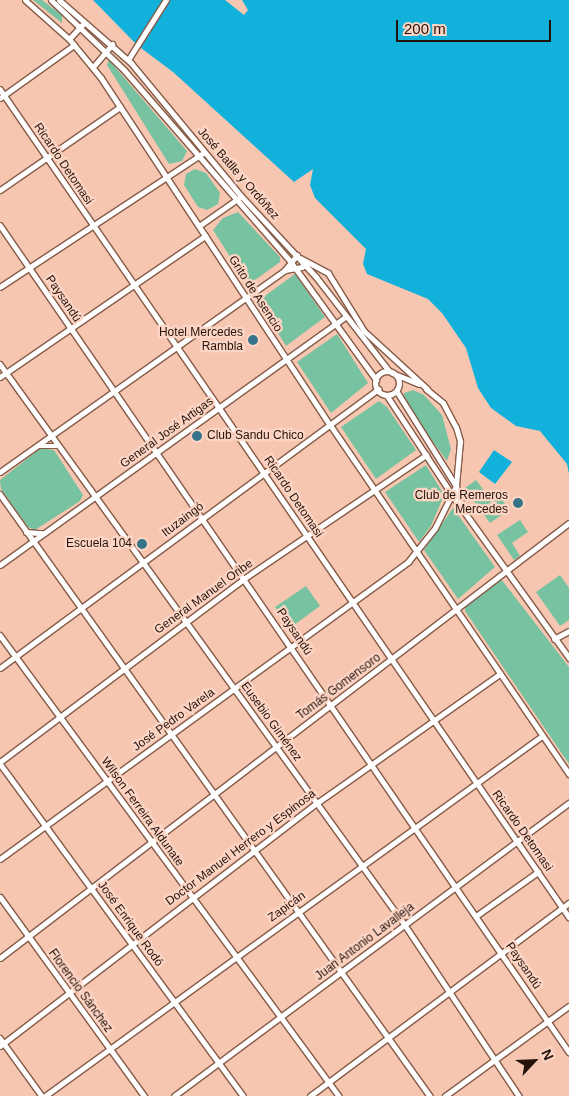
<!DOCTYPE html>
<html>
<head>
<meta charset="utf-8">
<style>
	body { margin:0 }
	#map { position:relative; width:569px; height:1096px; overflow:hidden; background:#f7c6b1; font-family:Helvetica,sans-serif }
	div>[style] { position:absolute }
	.green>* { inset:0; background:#77c2a0 }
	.water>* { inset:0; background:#11b1dc }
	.roads { filter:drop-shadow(1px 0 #855b48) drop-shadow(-1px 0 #855b48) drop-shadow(0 1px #855b48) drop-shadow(0 -1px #855b48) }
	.minor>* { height:4.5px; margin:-2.25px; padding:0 2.25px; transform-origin:2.25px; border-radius:2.25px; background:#fff }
	.tertiary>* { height:5px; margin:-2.5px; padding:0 2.5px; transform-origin:2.5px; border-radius:2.5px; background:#fff }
	.tertiary>.ring { margin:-2.5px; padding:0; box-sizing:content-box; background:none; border:5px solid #fff; border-radius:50% }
	.dots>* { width:14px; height:14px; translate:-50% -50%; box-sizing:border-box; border:2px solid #fdd5c5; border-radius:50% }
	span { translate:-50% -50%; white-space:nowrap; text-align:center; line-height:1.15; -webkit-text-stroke:4.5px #fdd5c5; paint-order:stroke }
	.street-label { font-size:12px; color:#24130c }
	.poi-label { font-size:12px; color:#24130c }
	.right { translate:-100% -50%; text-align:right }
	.left { translate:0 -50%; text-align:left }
	.north { position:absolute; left:509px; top:1036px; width:50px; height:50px; -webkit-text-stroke:4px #fdd5c5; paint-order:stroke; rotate:65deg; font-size:14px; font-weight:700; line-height:20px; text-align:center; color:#24130c }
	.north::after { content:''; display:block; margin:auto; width:18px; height:22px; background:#24130c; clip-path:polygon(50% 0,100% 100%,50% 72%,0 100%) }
	.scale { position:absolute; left:396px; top:20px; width:155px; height:22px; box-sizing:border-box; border:2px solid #24130c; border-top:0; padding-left:6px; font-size:15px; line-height:18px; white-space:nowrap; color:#24130c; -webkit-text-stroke:4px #fdd5c5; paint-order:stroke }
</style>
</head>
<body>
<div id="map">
	<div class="green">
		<div style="clip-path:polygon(33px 0,42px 0,62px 15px,62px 23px)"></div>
		<div style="clip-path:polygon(109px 60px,187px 151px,182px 161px,169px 164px,107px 65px)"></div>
		<div style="clip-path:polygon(195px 169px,206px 173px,220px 193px,218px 204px,207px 210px,198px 207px,184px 185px,186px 174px)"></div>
		<div style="clip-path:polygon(238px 212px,280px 257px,280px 262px,248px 285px,213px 230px,223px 218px)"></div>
		<div style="clip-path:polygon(295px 274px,325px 317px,286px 346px,258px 301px)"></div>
		<div style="clip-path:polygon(337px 334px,368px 383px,331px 413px,297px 362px)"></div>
		<div style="clip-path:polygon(413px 390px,424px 395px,442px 415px,451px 449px,447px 461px,403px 401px,404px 393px)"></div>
		<div style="clip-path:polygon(379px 401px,387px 407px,416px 450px,376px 479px,341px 427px)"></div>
		<div style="clip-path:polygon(41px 448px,54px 450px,83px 495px,80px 501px,35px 530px,28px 527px,1px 489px,0 480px)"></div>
		<div style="clip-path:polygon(426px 465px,444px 495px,431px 526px,419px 542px,385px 492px)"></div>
		<div style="clip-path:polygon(476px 480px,492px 501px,480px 510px,465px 488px)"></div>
		<div style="clip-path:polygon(499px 497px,510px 509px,490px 523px,481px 511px)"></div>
		<div style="clip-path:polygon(453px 508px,495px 567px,458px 599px,424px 550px)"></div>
		<div style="clip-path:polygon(520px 520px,528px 532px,512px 543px,520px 556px,514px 560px,497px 535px)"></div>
		<div style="clip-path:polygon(560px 575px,569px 588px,569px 620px,560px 626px,536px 592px)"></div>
		<div style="clip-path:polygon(501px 579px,569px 667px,569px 764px,465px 611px,465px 606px)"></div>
		<div style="clip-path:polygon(306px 586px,320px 606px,290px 628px,275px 607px)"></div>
	</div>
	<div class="water">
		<div style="clip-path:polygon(93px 0,225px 0,244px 15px,248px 10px,242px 0,569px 0,569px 474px,567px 464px,540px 431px,516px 426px,491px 408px,478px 388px,466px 348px,442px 313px,428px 299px,367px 274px,363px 264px,366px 249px,315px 198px,310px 185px,313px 169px,294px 182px,173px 72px,137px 45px)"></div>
		<div style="clip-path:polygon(494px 450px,512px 462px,495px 484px,479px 472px)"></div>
	</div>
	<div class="roads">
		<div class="minor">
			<div style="left:128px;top:60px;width:71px;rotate:-57.7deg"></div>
			<div style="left:0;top:89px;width:1005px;rotate:55.5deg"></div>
			<div style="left:0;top:98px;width:91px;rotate:-35.6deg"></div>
			<div style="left:0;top:225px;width:1004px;rotate:55.47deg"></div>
			<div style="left:199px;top:226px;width:49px;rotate:-35deg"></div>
			<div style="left:285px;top:270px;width:17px;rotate:-10deg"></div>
			<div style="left:302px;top:267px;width:4px;rotate:-63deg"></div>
			<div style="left:0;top:287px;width:242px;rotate:-33.4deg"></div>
			<div style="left:0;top:364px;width:692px;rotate:54.17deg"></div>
			<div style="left:405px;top:925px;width:206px;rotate:56.3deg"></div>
			<div style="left:0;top:377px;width:249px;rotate:-34.5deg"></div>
			<div style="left:39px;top:446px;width:17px"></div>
			<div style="left:0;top:472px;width:349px;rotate:-35.3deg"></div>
			<div style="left:285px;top:270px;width:19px;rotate:-51deg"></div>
			<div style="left:0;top:494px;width:740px;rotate:54.46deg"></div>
			<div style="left:26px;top:532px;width:16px;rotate:4deg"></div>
			<div style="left:0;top:565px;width:425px;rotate:-35.7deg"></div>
			<div style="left:0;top:635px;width:572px;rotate:53.67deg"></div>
			<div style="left:554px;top:639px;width:17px;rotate:-28deg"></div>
			<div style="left:0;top:668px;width:470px;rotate:-36.4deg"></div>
			<div style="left:0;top:762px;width:306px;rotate:-36.9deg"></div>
			<div style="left:245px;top:578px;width:219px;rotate:-34.2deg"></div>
			<div style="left:0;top:859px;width:505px;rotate:-36.05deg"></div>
			<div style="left:408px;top:562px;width:43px;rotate:-51.5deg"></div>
			<div style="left:435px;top:528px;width:47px;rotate:-63.4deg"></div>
			<div style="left:476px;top:916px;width:76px;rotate:-35.4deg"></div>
			<div style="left:0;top:958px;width:716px;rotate:-37.4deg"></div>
			<div style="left:0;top:1038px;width:72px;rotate:54.1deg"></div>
			<div style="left:0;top:1046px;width:399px;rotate:-37.5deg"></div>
			<div style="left:317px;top:803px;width:224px;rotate:-35.2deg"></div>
			<div style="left:45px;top:1096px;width:614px;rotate:-35.92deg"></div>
			<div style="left:310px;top:1096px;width:323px;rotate:-36.7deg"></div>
			<div style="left:445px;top:1096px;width:153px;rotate:-36deg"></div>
		</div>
		<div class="tertiary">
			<div style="left:25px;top:0;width:59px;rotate:41.6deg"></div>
			<div style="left:69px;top:39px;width:50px;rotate:50.6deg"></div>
			<div style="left:101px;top:78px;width:416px;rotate:56.6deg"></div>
			<div style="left:330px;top:425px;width:423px;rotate:55.6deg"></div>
			<div style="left:51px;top:0;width:101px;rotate:43.8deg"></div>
			<div style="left:124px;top:70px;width:253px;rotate:49deg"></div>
			<div style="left:290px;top:261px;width:147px;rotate:54.1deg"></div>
			<div style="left:59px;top:0;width:96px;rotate:41.2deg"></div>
			<div style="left:131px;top:63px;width:173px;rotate:50.4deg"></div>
			<div style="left:241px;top:196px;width:110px;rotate:47.2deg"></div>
			<div style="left:316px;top:277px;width:119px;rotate:52.2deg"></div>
			<div style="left:69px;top:39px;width:21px;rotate:-47deg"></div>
			<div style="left:93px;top:67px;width:30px;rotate:-50deg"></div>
			<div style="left:0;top:190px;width:146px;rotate:-34.7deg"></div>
			<div style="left:300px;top:258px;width:32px;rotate:28deg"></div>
			<div style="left:328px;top:273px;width:68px;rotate:58.2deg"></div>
			<div style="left:364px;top:331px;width:86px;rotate:42.6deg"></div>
			<div class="ring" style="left:375px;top:371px;width:19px;height:19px"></div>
			<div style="left:392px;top:373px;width:29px;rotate:22deg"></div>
			<div style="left:426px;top:389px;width:22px;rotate:39deg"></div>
			<div style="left:443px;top:403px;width:27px;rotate:62deg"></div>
			<div style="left:456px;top:427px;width:15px;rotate:74deg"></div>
			<div style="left:460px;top:441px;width:45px;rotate:95.1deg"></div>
			<div style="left:397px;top:392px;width:111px;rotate:57.9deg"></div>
			<div style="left:456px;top:486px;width:19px;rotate:74deg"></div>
			<div style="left:387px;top:396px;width:118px;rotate:56.7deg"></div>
			<div style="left:452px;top:495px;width:201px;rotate:54.3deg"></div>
			<div style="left:0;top:764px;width:411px;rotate:53.8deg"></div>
			<div style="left:0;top:897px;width:246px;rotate:54.1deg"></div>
			<div style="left:174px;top:1096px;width:492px;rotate:-36.6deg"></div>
		</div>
	</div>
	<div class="dots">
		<div style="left:253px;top:340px;background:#357389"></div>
		<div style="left:197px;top:436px;background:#357389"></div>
		<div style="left:518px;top:503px;background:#357389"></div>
		<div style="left:142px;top:544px;background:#357389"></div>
	</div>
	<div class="street-label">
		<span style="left:63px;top:164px;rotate:56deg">Ricardo Detomasi</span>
		<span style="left:238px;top:174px;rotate:49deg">José Batlle y Ordóñez</span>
		<span style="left:255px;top:294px;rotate:57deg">Grito de Asencio</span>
		<span style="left:63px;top:299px;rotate:56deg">Paysandú</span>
		<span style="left:167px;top:433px;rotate:-36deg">General José Artigas</span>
		<span style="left:293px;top:497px;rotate:56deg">Ricardo Detomasi</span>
		<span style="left:183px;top:520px;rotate:-37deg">Ituzaingó</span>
		<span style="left:204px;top:597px;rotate:-36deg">General Manuel Oribe</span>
		<span style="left:294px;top:632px;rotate:56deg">Paysandú</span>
		<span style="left:339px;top:687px;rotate:-37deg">Tomás Gomensoro</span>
		<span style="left:174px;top:720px;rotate:-36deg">José Pedro Varela</span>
		<span style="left:271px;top:722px;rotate:54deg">Eusebio Giménez</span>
		<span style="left:142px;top:812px;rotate:54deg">Wilson Ferreira Aldunate</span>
		<span style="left:522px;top:831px;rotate:55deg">Ricardo Detomasi</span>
		<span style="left:241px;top:848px;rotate:-37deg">Doctor Manuel Herrero y Espinosa</span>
		<span style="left:287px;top:907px;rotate:-36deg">Zapicán</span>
		<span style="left:130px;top:924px;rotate:54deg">José Enrique Rodó</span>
		<span style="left:365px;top:942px;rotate:-37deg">Juan Antonio Lavalleja</span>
		<span style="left:523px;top:966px;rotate:56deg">Paysandú</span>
		<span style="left:80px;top:991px;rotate:54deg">Florencio Sánchez</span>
	</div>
	<div class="poi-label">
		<span class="right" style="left:243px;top:340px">Hotel Mercedes<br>Rambla</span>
		<span class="left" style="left:207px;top:436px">Club Sandu Chico</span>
		<span class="right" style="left:508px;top:503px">Club de Remeros<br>Mercedes</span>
		<span class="right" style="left:132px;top:544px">Escuela 104</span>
	</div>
	<div class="north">N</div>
	<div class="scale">200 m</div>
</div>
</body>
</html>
